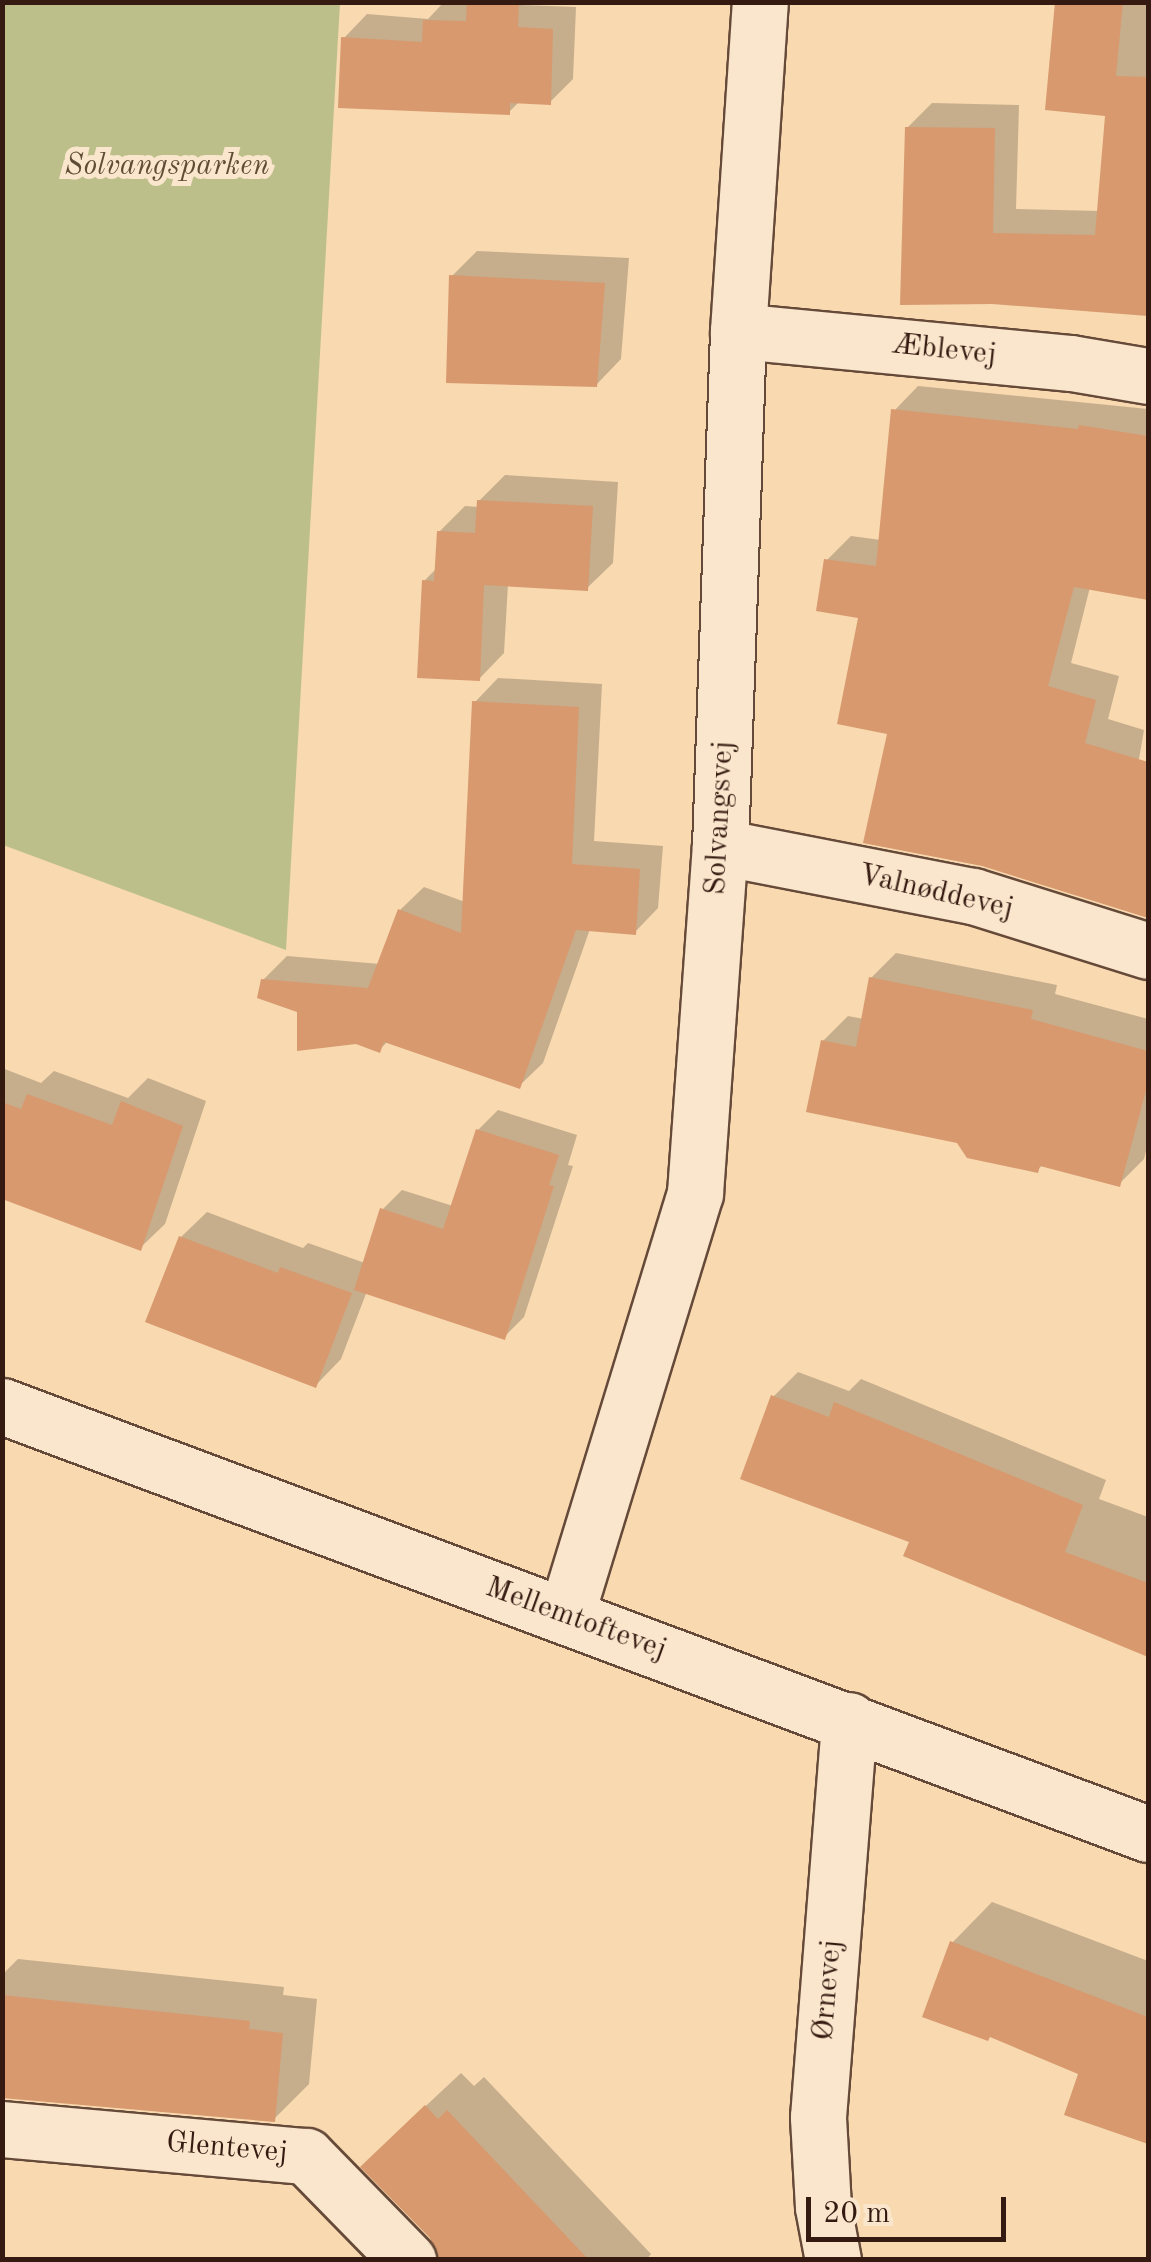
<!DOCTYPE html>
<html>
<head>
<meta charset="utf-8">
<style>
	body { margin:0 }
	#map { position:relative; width:1151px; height:2262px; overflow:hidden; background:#f8d9b0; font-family:"Old Standard TT",serif }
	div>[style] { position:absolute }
	.green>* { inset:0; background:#bdbf8b }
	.shadow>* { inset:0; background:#0003 }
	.building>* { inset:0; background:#d8996e }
	.roads { filter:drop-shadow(2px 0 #664a39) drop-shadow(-2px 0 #664a39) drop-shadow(0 2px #664a39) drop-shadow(0 -2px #664a39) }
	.minor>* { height:55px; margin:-27.5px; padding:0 27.5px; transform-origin:27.5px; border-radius:27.5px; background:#fae6cc }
	.tertiary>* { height:55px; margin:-27.5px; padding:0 27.5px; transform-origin:27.5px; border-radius:27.5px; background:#fae6cc }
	span { translate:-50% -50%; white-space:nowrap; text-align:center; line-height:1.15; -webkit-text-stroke:10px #fae6cc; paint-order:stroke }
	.park-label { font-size:30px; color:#5e4c36; font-style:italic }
	.street-label { font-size:30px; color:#351a11 }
	.frame { position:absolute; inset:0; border:5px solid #351a11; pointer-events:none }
	.scale { position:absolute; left:806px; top:2197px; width:200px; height:45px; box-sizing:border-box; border:5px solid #351a11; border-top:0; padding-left:12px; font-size:30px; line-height:35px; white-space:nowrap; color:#351a11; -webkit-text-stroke:8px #fae6cc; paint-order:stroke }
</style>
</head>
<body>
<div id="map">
	<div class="green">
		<div style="clip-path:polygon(2px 3px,340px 3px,286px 950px,3px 845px)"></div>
	</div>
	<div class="shadow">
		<div style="clip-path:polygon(444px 2px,576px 7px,573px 79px,550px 102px,520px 101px,509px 112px,344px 38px,367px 14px,428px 19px)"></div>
		<div style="clip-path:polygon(1057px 2px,1148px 2px,1148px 313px,993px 302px,907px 128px,932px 103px,1019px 105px,1016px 209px,1100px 211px,1108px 113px)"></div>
		<div style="clip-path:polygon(477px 251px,629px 258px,621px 359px,596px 385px,452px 276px)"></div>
		<div style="clip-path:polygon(918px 386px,1148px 409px,1148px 596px,1090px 587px,1071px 663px,1119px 676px,1108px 719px,1144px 730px,1119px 875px,890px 732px,861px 616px,827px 560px,851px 536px,881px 540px,894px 411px)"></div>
		<div style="clip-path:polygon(505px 475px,618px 482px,613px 563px,587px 588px,508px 584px,504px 653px,479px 679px,424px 581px,437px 568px,439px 532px,465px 506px,479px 507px,479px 501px)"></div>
		<div style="clip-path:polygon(498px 678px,602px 684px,594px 841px,663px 846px,658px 908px,635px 932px,590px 929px,543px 1063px,519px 1086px,388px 1041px,379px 1050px,300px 1010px,263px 980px,287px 956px,380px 964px,400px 910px,424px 887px,465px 902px,475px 702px)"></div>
		<div style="clip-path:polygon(896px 953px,1057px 985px,1055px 994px,1148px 1019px,1148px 1143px,1144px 1159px,1119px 1184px,1044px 1164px,1037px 1170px,959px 1141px,823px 1041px,848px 1016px,864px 1019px,871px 978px)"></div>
		<div style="clip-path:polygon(2px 1068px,41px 1083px,54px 1071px,128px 1098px,148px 1078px,206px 1101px,165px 1224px,140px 1248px,2px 1197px)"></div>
		<div style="clip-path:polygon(498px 1110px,577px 1135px,568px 1165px,573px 1166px,524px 1317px,504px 1337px,367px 1291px,341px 1359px,316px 1385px,181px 1237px,207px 1212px,303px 1248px,308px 1243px,365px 1263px,382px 1210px,402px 1190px,453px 1206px,478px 1130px)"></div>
		<div style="clip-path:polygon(798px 1372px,849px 1391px,861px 1379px,1106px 1480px,1099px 1499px,1148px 1517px,1148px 1653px,906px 1555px,912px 1540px,773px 1397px)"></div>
		<div style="clip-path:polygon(992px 1902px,1148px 1961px,1148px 2141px,1067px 2113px,1081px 2073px,952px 1943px)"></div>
		<div style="clip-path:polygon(18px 1959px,284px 1987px,283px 1995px,317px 1999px,309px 2084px,274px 2119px,2px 2096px,2px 1975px)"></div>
		<div style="clip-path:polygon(461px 2073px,474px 2086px,484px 2077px,651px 2254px,646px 2260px,441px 2260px,398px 2132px)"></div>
	</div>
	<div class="building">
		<div style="clip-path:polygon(467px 2px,519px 2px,518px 27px,553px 29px,551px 105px,510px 103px,510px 115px,338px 108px,341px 37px,422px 42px,423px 20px,466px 21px)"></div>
		<div style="clip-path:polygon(1055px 2px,1123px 2px,1116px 76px,1148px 77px,1148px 316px,992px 304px,900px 305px,905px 127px,995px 128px,993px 233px,1095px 235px,1105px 116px,1045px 110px)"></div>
		<div style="clip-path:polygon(449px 275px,605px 283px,597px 387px,446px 383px)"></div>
		<div style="clip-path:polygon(891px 409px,1078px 429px,1079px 425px,1148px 436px,1148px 600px,1074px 587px,1048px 686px,1096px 700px,1085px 743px,1148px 762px,1148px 918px,982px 866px,863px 843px,887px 734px,837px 724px,858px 618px,816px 611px,824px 559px,876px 566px)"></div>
		<div style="clip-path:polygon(477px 500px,593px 506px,588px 591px,484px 585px,480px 681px,417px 678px,422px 580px,434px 581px,437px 531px,475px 533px)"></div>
		<div style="clip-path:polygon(472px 701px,579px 707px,572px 864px,640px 869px,636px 935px,576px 930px,520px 1089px,384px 1042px,380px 1053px,356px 1044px,297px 1051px,297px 1012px,257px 998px,261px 979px,368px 988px,398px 909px,461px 933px)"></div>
		<div style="clip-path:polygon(869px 977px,1033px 1010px,1031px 1019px,1148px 1051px,1148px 1083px,1120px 1187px,1040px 1166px,1038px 1173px,967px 1158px,957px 1143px,806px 1112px,821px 1040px,856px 1047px)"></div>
		<div style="clip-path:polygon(27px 1094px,112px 1125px,121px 1101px,183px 1126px,141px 1251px,2px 1199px,2px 1102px,21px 1109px)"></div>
		<div style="clip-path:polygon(476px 1129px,559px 1155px,549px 1185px,554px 1186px,505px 1340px,354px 1290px,380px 1208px,443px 1229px)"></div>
		<div style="clip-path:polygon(179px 1236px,278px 1273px,280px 1267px,352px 1293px,316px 1388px,145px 1322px)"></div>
		<div style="clip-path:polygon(771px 1395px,829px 1417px,834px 1402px,1083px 1505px,1065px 1552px,1148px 1583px,1148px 1657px,903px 1556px,909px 1542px,740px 1479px)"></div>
		<div style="clip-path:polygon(950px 1941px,1148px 2017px,1148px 2144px,1064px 2115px,1078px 2074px,990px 2037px,988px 2041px,922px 2017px)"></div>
		<div style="clip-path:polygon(2px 1995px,250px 2021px,249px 2029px,283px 2033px,275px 2122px,2px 2098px)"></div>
		<div style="clip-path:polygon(425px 2105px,438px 2119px,447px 2110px,589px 2260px,438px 2260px,430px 2238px,360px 2167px)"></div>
	</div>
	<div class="roads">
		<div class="minor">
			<div style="left:738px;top:331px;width:335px;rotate:5.5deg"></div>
			<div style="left:1071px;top:363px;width:78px;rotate:9.6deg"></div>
			<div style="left:720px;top:847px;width:258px;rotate:11deg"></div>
			<div style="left:973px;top:896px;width:183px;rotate:17.4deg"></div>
			<div style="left:566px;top:1615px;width:441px;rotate:-73deg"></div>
			<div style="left:695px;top:1193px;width:347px;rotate:-85.9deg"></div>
			<div style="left:720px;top:847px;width:516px;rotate:-88deg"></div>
			<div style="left:738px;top:331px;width:330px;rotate:-86.2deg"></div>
			<div style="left:2px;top:2129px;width:305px;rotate:5.1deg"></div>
			<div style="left:306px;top:2156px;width:146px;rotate:45.6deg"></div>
			<div style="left:833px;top:2260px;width:54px;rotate:-100.7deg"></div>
			<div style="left:823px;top:2207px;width:90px;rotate:-93.2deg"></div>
			<div style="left:818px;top:2117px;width:398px;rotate:-85.5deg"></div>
		</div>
		<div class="tertiary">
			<div style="left:2px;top:1406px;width:1223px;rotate:20.48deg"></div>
		</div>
	</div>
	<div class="park-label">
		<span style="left:167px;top:166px">Solvangsparken</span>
	</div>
	<div class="street-label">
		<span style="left:944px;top:350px;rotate:6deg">Æblevej</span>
		<span style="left:720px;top:818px;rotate:-87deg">Solvangsvej</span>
		<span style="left:936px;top:892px;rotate:13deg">Valnøddevej</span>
		<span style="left:576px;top:1619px;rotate:20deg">Mellemtoftevej</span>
		<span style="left:828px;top:1990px;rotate:-85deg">Ørnevej</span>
		<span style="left:227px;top:2148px;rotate:5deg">Glentevej</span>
	</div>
	<div class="frame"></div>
	<div class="scale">20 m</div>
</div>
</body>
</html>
